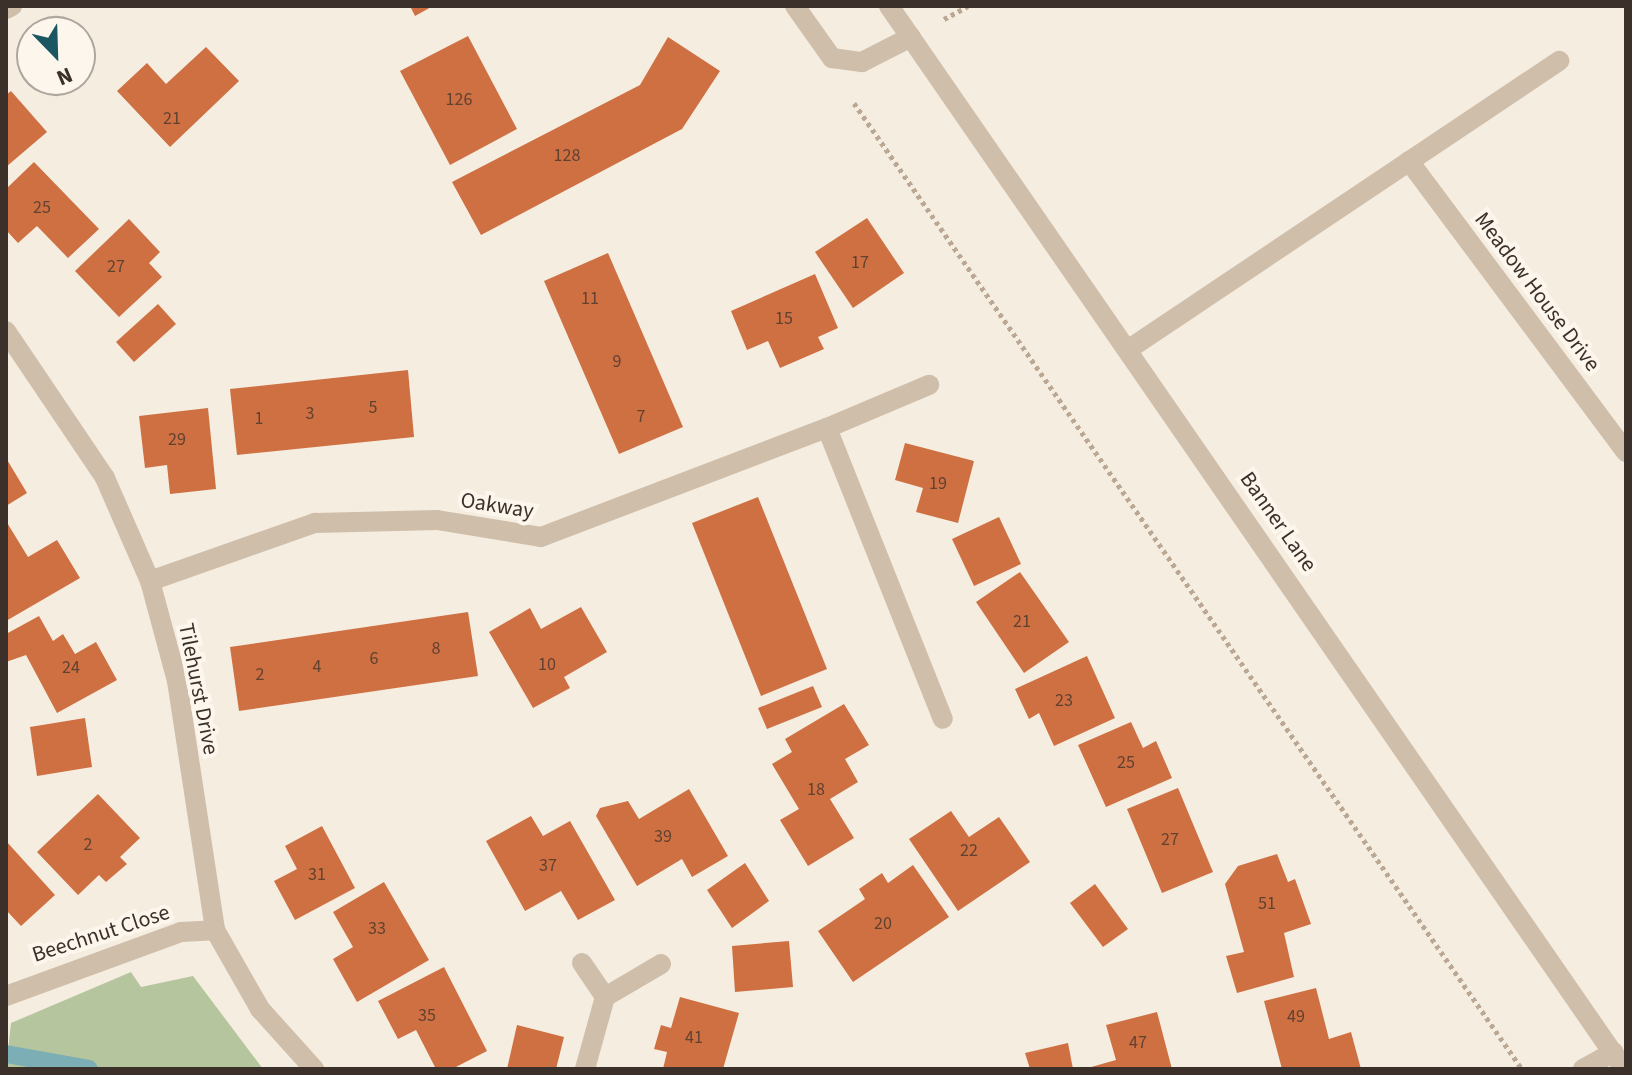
<!DOCTYPE html>
<html>
<head>
<meta charset="utf-8">
<style>
	body { margin:0 }
	#map { position:relative; width:1632px; height:1075px; overflow:hidden; background:#f5ede0; font-family:"Source Sans 3",sans-serif }
	div>[style] { position:absolute }
	.green>* { inset:0; background:#b5c69e }
	.stream>* { height:18px; margin:-9px; padding:0 9px; transform-origin:9px; border-radius:9px; background:#7caeb5 }
	.building>* { inset:0; background:#cf7043 }
	.path>* { height:5px; margin-top:-2.5px; transform-origin:0; background:repeating-linear-gradient(90deg,#bba894 0 4px,transparent 0 8px) }
	.minor>* { height:20px; margin:-10px; padding:0 10px; transform-origin:10px; border-radius:10px; background:#cfbeaa }
	span { translate:-50% -50%; white-space:nowrap; text-align:center; line-height:1.15; -webkit-text-stroke:8px #fcf6ed; paint-order:stroke }
	.number-label { font-size:18px; color:#614130 }
	.number-label span { -webkit-text-stroke-width:0 }
	.street-label { font-size:22px; color:#3c312a }
	.frame { position:absolute; inset:0; border:8px solid #3c312a; pointer-events:none }
	.north { position:absolute; left:16px; top:16px; width:80px; height:80px; box-sizing:border-box; background:#fcf6ed; border:2px solid #afa79f; border-radius:50%; rotate:157deg; font-size:22px; font-weight:700; line-height:32px; text-align:center; color:#3c312a }
	.north::after { content:''; display:block; margin:auto; width:28px; height:36px; background:#1b5762; clip-path:polygon(50% 0,100% 100%,50% 72%,0 100%) }
</style>
</head>
<body>
<div id="map">
	<div class="green">
		<div style="clip-path:polygon(131px 972px,141px 987px,193px 976px,263px 1069px,6px 1069px,11px 1023px)"></div>
	</div>
	<div class="stream">
		<div style="left:6px;top:1054px;width:84px;rotate:10.2deg"></div>
	</div>
	<div class="building">
		<div style="clip-path:polygon(410px 6px,433px 6px,415px 16px)"></div>
		<div style="clip-path:polygon(468px 36px,517px 129px,450px 165px,400px 71px)"></div>
		<div style="clip-path:polygon(668px 37px,720px 71px,682px 129px,481px 235px,452px 182px,640px 85px)"></div>
		<div style="clip-path:polygon(206px 47px,239px 81px,170px 147px,117px 91px,147px 63px,166px 84px)"></div>
		<div style="clip-path:polygon(11px 91px,47px 132px,6px 167px,6px 95px)"></div>
		<div style="clip-path:polygon(34px 162px,99px 229px,68px 258px,37px 226px,18px 243px,6px 230px,6px 189px)"></div>
		<div style="clip-path:polygon(867px 218px,904px 273px,853px 308px,815px 252px)"></div>
		<div style="clip-path:polygon(129px 219px,160px 252px,149px 263px,162px 277px,119px 317px,75px 271px)"></div>
		<div style="clip-path:polygon(608px 253px,683px 427px,619px 454px,544px 281px)"></div>
		<div style="clip-path:polygon(815px 274px,838px 328px,818px 337px,824px 349px,780px 368px,768px 341px,747px 350px,731px 311px)"></div>
		<div style="clip-path:polygon(158px 304px,176px 324px,134px 362px,116px 342px)"></div>
		<div style="clip-path:polygon(408px 370px,414px 437px,237px 455px,230px 389px)"></div>
		<div style="clip-path:polygon(208px 408px,216px 489px,170px 494px,167px 465px,145px 468px,139px 416px)"></div>
		<div style="clip-path:polygon(905px 443px,974px 461px,958px 523px,916px 512px,923px 488px,895px 480px)"></div>
		<div style="clip-path:polygon(6px 458px,27px 493px,6px 506px)"></div>
		<div style="clip-path:polygon(758px 497px,827px 669px,761px 696px,692px 523px)"></div>
		<div style="clip-path:polygon(999px 517px,1021px 564px,974px 586px,952px 539px)"></div>
		<div style="clip-path:polygon(6px 521px,28px 557px,57px 540px,80px 578px,6px 621px)"></div>
		<div style="clip-path:polygon(1020px 572px,1069px 642px,1024px 673px,976px 602px)"></div>
		<div style="clip-path:polygon(581px 607px,607px 652px,564px 677px,570px 688px,533px 708px,489px 632px,530px 608px,541px 629px)"></div>
		<div style="clip-path:polygon(468px 612px,478px 676px,239px 711px,230px 647px)"></div>
		<div style="clip-path:polygon(39px 616px,53px 641px,63px 634px,75px 654px,96px 642px,117px 680px,57px 713px,26px 655px,6px 662px,6px 634px)"></div>
		<div style="clip-path:polygon(1087px 656px,1115px 718px,1054px 746px,1039px 713px,1029px 719px,1015px 689px)"></div>
		<div style="clip-path:polygon(813px 686px,822px 707px,767px 729px,758px 708px)"></div>
		<div style="clip-path:polygon(844px 704px,869px 745px,845px 759px,858px 782px,830px 799px,854px 838px,808px 866px,780px 820px,799px 809px,772px 764px,792px 752px,785px 739px)"></div>
		<div style="clip-path:polygon(85px 718px,92px 767px,37px 776px,30px 727px)"></div>
		<div style="clip-path:polygon(1131px 722px,1143px 748px,1156px 741px,1172px 778px,1106px 807px,1078px 745px)"></div>
		<div style="clip-path:polygon(1178px 788px,1213px 872px,1162px 893px,1127px 809px)"></div>
		<div style="clip-path:polygon(689px 789px,728px 856px,692px 877px,682px 859px,637px 886px,596px 816px,600px 808px,628px 801px,639px 819px)"></div>
		<div style="clip-path:polygon(98px 794px,140px 838px,120px 857px,127px 864px,106px 882px,99px 875px,78px 895px,37px 852px)"></div>
		<div style="clip-path:polygon(951px 811px,969px 837px,999px 817px,1030px 862px,958px 911px,909px 839px)"></div>
		<div style="clip-path:polygon(531px 816px,543px 836px,570px 821px,615px 900px,578px 920px,561px 891px,525px 911px,486px 841px)"></div>
		<div style="clip-path:polygon(322px 826px,355px 888px,295px 920px,274px 881px,297px 869px,285px 846px)"></div>
		<div style="clip-path:polygon(6px 841px,55px 895px,21px 926px,6px 910px)"></div>
		<div style="clip-path:polygon(1277px 854px,1288px 882px,1295px 879px,1311px 924px,1284px 933px,1294px 977px,1237px 993px,1226px 956px,1244px 952px,1225px 884px,1238px 866px)"></div>
		<div style="clip-path:polygon(745px 863px,769px 901px,732px 928px,707px 890px)"></div>
		<div style="clip-path:polygon(913px 865px,949px 917px,853px 982px,818px 931px,865px 899px,859px 889px,882px 873px,888px 883px)"></div>
		<div style="clip-path:polygon(384px 882px,429px 960px,357px 1002px,333px 959px,353px 947px,333px 912px)"></div>
		<div style="clip-path:polygon(1095px 884px,1128px 929px,1103px 947px,1070px 903px)"></div>
		<div style="clip-path:polygon(789px 941px,793px 987px,735px 992px,732px 946px)"></div>
		<div style="clip-path:polygon(444px 967px,487px 1051px,452px 1069px,436px 1069px,416px 1030px,398px 1039px,378px 1001px)"></div>
		<div style="clip-path:polygon(1316px 988px,1329px 1039px,1351px 1032px,1361px 1069px,1282px 1069px,1264px 1001px)"></div>
		<div style="clip-path:polygon(680px 997px,739px 1013px,723px 1069px,663px 1069px,667px 1052px,654px 1049px,661px 1025px,671px 1028px)"></div>
		<div style="clip-path:polygon(1157px 1012px,1172px 1069px,1084px 1069px,1116px 1060px,1106px 1025px)"></div>
		<div style="clip-path:polygon(517px 1025px,564px 1037px,556px 1069px,507px 1069px)"></div>
		<div style="clip-path:polygon(1068px 1043px,1073px 1069px,1030px 1069px,1025px 1053px)"></div>
	</div>
	<div class="path">
		<div style="left:944px;top:19px;width:27px;rotate:-28deg"></div>
		<div style="left:854px;top:103px;width:1174px;rotate:55.34deg"></div>
	</div>
	<div class="minor">
		<div style="left:795px;top:6px;width:64px;rotate:54.6deg"></div>
		<div style="left:832px;top:58px;width:30px;rotate:8deg"></div>
		<div style="left:862px;top:62px;width:55px;rotate:-27deg"></div>
		<div style="left:889px;top:6px;width:1292px;rotate:55.34deg"></div>
		<div style="left:6px;top:9px;width:7px;rotate:-27deg"></div>
		<div style="left:1409px;top:161px;width:363px;rotate:53.3deg"></div>
		<div style="left:6px;top:331px;width:177px;rotate:56deg"></div>
		<div style="left:105px;top:478px;width:112px;rotate:66.4deg"></div>
		<div style="left:150px;top:581px;width:104px;rotate:74.9deg"></div>
		<div style="left:177px;top:681px;width:252px;rotate:81.3deg"></div>
		<div style="left:215px;top:930px;width:91px;rotate:60.3deg"></div>
		<div style="left:260px;top:1009px;width:81px;rotate:48deg"></div>
		<div style="left:1129px;top:349px;width:518px;rotate:-33.81deg"></div>
		<div style="left:827px;top:428px;width:111px;rotate:-22.9deg"></div>
		<div style="left:150px;top:581px;width:175px;rotate:-19.4deg"></div>
		<div style="left:315px;top:523px;width:122px;rotate:-1.4deg"></div>
		<div style="left:437px;top:520px;width:105px;rotate:9.3deg"></div>
		<div style="left:541px;top:537px;width:306px;rotate:-20.9deg"></div>
		<div style="left:827px;top:428px;width:313px;rotate:68.3deg"></div>
		<div style="left:582px;top:963px;width:41px;rotate:55.9deg"></div>
		<div style="left:605px;top:997px;width:65px;rotate:-30.5deg"></div>
		<div style="left:6px;top:996px;width:186px;rotate:-20.1deg"></div>
		<div style="left:181px;top:932px;width:34px;rotate:-3deg"></div>
		<div style="left:585px;top:1069px;width:75px;rotate:-74.5deg"></div>
		<div style="left:1583px;top:1069px;width:35px;rotate:-29deg"></div>
	</div>
	<div class="number-label">
		<span style="left:459px;top:100px">126</span>
		<span style="left:172px;top:119px">21</span>
		<span style="left:567px;top:156px">128</span>
		<span style="left:42px;top:208px">25</span>
		<span style="left:860px;top:263px">17</span>
		<span style="left:116px;top:267px">27</span>
		<span style="left:590px;top:299px">11</span>
		<span style="left:784px;top:319px">15</span>
		<span style="left:617px;top:362px">9</span>
		<span style="left:373px;top:408px">5</span>
		<span style="left:310px;top:414px">3</span>
		<span style="left:641px;top:417px">7</span>
		<span style="left:259px;top:419px">1</span>
		<span style="left:177px;top:440px">29</span>
		<span style="left:938px;top:484px">19</span>
		<span style="left:1022px;top:622px">21</span>
		<span style="left:436px;top:649px">8</span>
		<span style="left:374px;top:659px">6</span>
		<span style="left:547px;top:665px">10</span>
		<span style="left:317px;top:667px">4</span>
		<span style="left:71px;top:668px">24</span>
		<span style="left:260px;top:675px">2</span>
		<span style="left:1064px;top:701px">23</span>
		<span style="left:1126px;top:763px">25</span>
		<span style="left:816px;top:790px">18</span>
		<span style="left:663px;top:837px">39</span>
		<span style="left:1170px;top:840px">27</span>
		<span style="left:88px;top:845px">2</span>
		<span style="left:969px;top:851px">22</span>
		<span style="left:548px;top:866px">37</span>
		<span style="left:317px;top:875px">31</span>
		<span style="left:1267px;top:904px">51</span>
		<span style="left:883px;top:924px">20</span>
		<span style="left:377px;top:929px">33</span>
		<span style="left:427px;top:1016px">35</span>
		<span style="left:1296px;top:1017px">49</span>
		<span style="left:694px;top:1038px">41</span>
		<span style="left:1138px;top:1043px">47</span>
	</div>
	<div class="street-label">
		<span style="left:1537px;top:292px;rotate:53deg">Meadow House Drive</span>
		<span style="left:497px;top:506px;rotate:9deg">Oakway</span>
		<span style="left:1278px;top:522px;rotate:55deg">Banner Lane</span>
		<span style="left:198px;top:689px;rotate:79deg">Tilehurst Drive</span>
		<span style="left:101px;top:934px;rotate:-18deg">Beechnut Close</span>
	</div>
	<div class="frame"></div>
	<div class="north">N</div>
</div>
</body>
</html>
